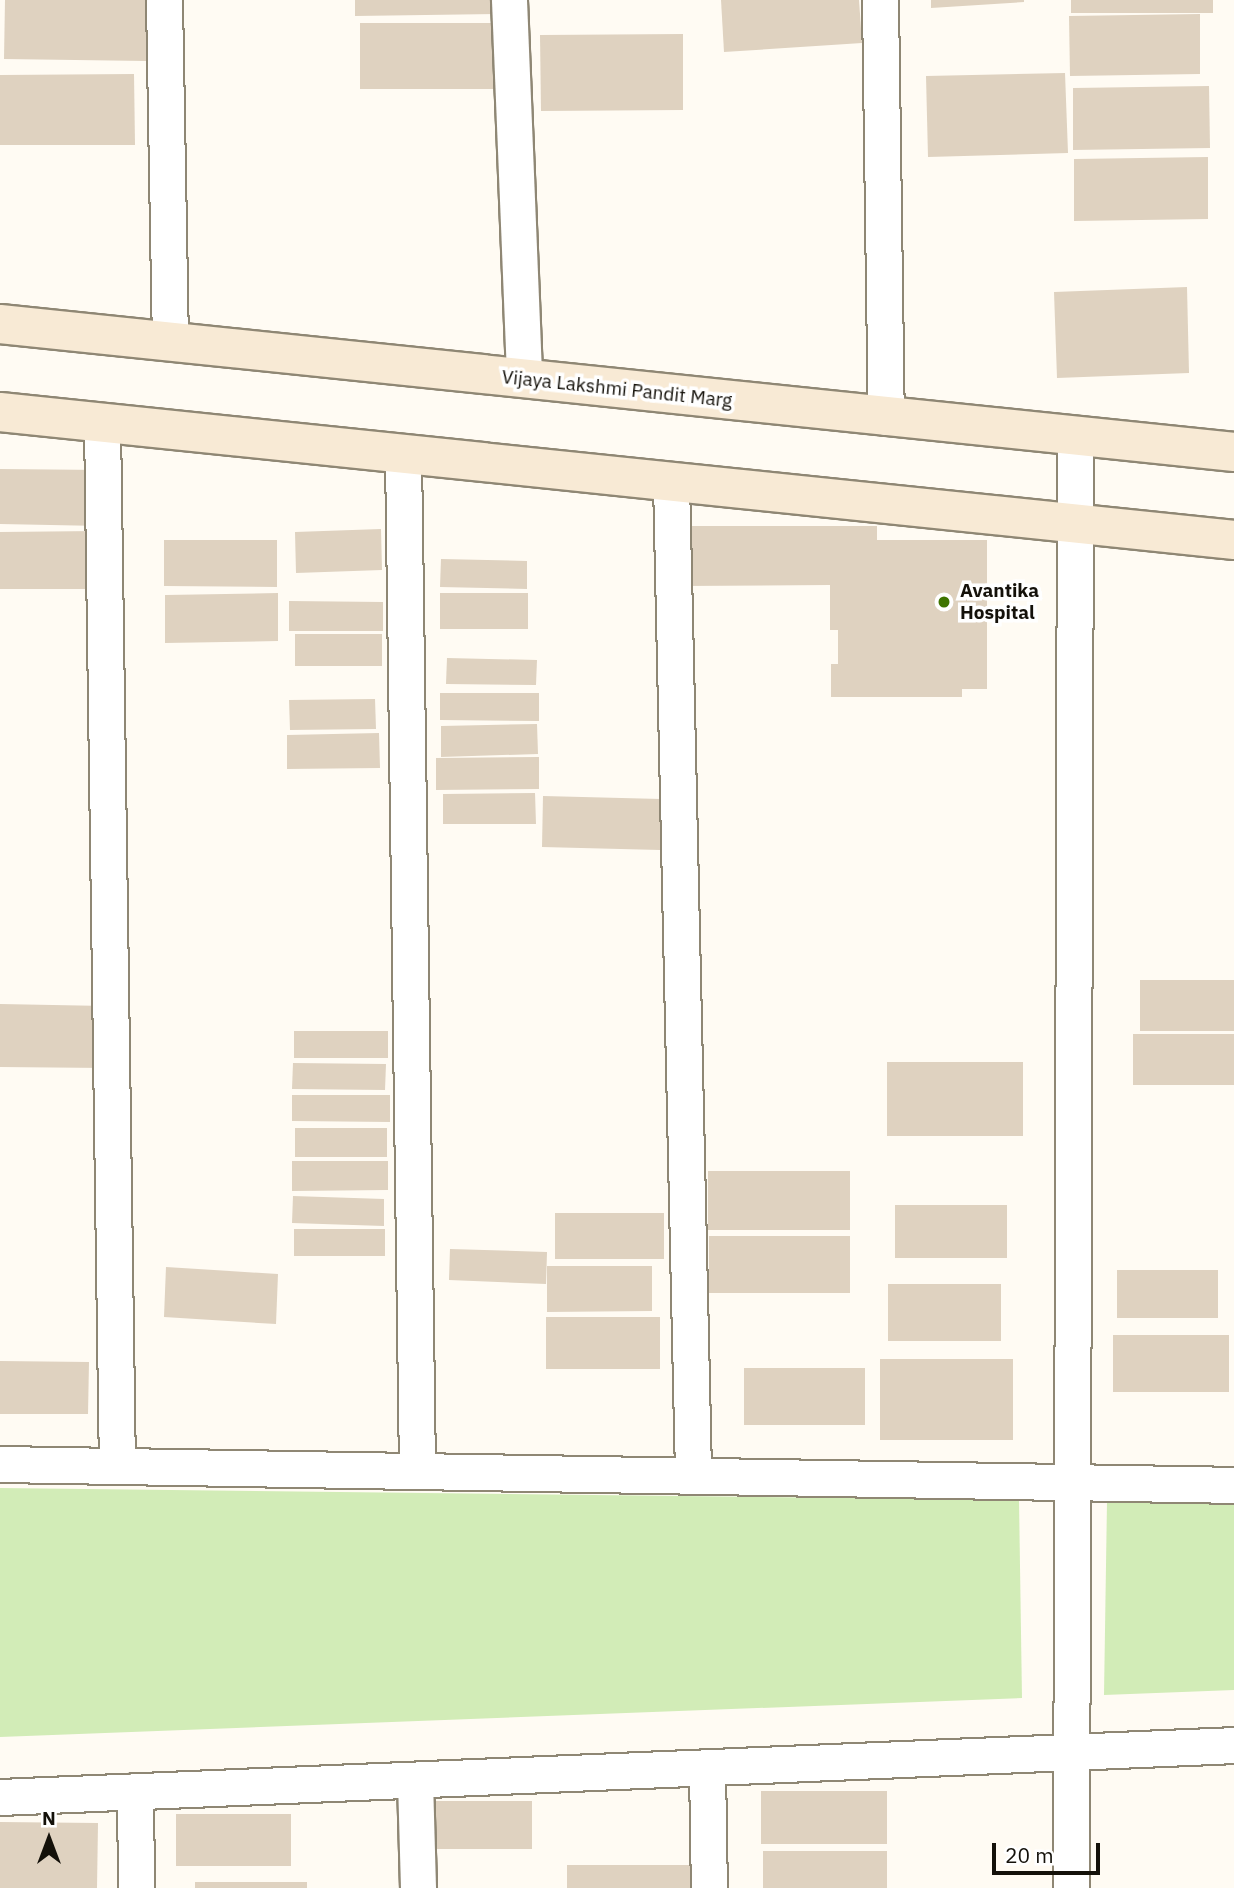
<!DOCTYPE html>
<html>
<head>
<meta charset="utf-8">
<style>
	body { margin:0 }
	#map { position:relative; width:1234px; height:1888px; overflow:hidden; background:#fffbf3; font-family:"IBM Plex Sans",sans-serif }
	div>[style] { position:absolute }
	.green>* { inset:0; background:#d2ecb7 }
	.building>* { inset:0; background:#dfd2c0 }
	.roads { filter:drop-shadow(2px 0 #8f8774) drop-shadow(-2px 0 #8f8774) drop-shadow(0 2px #8f8774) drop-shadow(0 -2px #8f8774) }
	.street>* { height:35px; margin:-17.5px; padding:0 17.5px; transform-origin:17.5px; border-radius:17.5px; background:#fff }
	.secondary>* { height:38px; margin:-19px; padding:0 19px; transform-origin:19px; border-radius:19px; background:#f8ead5 }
	.dots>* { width:19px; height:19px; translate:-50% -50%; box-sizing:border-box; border:4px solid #fff; border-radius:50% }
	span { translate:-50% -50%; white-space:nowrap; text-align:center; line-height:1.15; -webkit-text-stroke:7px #fff; paint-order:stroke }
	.street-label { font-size:19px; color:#14110a }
	.poi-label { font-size:19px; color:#14110a; font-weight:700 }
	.left { translate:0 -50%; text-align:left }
	.north { position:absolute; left:14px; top:1804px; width:70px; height:70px; -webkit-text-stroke:5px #fff; paint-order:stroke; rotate:0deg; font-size:19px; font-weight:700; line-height:28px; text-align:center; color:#14110a }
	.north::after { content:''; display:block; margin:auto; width:24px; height:32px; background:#14110a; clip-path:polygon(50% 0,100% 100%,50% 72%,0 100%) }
	.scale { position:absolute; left:992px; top:1843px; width:108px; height:32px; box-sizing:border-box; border:4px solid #14110a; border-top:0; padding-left:9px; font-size:21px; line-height:24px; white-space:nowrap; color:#14110a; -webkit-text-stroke:5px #fff; paint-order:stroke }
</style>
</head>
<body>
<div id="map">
	<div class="green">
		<div style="clip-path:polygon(0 1488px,1019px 1500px,1022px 1698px,0 1737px)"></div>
		<div style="clip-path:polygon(1107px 1501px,1234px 1502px,1234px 1690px,1104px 1695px)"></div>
	</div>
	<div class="building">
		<div style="clip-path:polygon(5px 0,146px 0,146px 61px,4px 59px)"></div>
		<div style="clip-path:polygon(355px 0,496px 0,496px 14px,355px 16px)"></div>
		<div style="clip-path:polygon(721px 0,859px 0,862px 43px,724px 52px)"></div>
		<div style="clip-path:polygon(931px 0,1024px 0,1024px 2px,931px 8px)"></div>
		<div style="clip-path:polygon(1071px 0,1213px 0,1213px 13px,1071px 13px)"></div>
		<div style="clip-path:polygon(1200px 14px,1200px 74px,1070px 76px,1069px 16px)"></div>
		<div style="clip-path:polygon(360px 23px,500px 23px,500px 89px,360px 89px)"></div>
		<div style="clip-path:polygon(683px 34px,683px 110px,541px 111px,540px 35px)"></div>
		<div style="clip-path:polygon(1065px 73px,1068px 153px,928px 157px,926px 76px)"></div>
		<div style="clip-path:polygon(134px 74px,135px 145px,0 145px,0 75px)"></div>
		<div style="clip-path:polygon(1209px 86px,1210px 148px,1073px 150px,1073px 88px)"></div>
		<div style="clip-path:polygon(1208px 157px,1208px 219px,1074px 221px,1074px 159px)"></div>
		<div style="clip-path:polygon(1187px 287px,1189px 373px,1057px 378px,1054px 292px)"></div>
		<div style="clip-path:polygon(0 469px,102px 470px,101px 526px,0 524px)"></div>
		<div style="clip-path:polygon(683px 526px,877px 526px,877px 540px,987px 540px,987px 689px,962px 689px,962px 697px,831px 697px,831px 664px,838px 664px,838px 630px,830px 630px,830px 585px,683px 586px)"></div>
		<div style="clip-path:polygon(381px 529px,382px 570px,296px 573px,295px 532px)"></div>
		<div style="clip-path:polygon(97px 531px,97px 589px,0 589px,0 532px)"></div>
		<div style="clip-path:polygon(164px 540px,277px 540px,277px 587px,164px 586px)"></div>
		<div style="clip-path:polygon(441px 559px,527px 561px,527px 589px,440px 587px)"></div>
		<div style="clip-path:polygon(278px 593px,278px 641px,165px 643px,165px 595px)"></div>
		<div style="clip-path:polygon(440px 593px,528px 593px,528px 629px,440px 629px)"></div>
		<div style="clip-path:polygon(289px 601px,383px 602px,383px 631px,289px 631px)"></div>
		<div style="clip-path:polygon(295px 634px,382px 634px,382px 666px,295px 666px)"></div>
		<div style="clip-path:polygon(447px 658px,537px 660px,536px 685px,446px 684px)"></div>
		<div style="clip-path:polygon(440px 693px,539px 693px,539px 721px,440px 720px)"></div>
		<div style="clip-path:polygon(375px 699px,376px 729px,290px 730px,289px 700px)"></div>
		<div style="clip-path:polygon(537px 724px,538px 754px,441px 757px,441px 726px)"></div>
		<div style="clip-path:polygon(379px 733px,380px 768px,287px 769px,287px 735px)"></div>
		<div style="clip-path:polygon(539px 757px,539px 789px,436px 790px,436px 758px)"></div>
		<div style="clip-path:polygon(535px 793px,536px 824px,443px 824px,443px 794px)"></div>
		<div style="clip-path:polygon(543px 796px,661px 799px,660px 850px,542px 847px)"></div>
		<div style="clip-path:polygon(1140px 980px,1234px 980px,1234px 1031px,1140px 1031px)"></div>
		<div style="clip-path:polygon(0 1004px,106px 1006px,105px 1068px,0 1067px)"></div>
		<div style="clip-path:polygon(294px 1031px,388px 1031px,388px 1058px,294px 1058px)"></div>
		<div style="clip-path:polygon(1133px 1034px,1234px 1034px,1234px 1085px,1133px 1085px)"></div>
		<div style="clip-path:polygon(887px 1062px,1023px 1062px,1023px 1136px,887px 1136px)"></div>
		<div style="clip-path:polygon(293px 1063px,386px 1064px,385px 1090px,292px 1089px)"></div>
		<div style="clip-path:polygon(292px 1095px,390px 1095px,390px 1122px,292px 1121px)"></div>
		<div style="clip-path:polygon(295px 1128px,387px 1128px,387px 1157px,295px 1157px)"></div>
		<div style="clip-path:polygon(292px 1161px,388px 1161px,388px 1190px,292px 1191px)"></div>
		<div style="clip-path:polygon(708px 1171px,850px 1171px,850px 1230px,708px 1230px)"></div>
		<div style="clip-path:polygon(293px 1196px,384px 1199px,384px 1226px,292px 1223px)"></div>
		<div style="clip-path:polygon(895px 1205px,1007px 1205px,1007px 1258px,895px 1258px)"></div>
		<div style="clip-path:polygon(555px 1213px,664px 1213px,664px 1259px,555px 1259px)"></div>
		<div style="clip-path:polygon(294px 1229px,385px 1229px,385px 1256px,294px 1256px)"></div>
		<div style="clip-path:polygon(709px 1236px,850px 1236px,850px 1293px,709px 1293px)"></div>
		<div style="clip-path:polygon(450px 1249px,547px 1252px,546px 1284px,449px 1280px)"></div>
		<div style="clip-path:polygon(547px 1266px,652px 1266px,652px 1311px,547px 1312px)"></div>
		<div style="clip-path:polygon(166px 1267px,278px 1274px,276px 1324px,164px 1317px)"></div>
		<div style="clip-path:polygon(1117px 1270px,1218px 1270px,1218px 1318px,1117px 1318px)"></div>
		<div style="clip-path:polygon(888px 1284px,1001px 1284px,1001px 1341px,888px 1341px)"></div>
		<div style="clip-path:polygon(546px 1317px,660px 1317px,660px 1369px,546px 1369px)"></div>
		<div style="clip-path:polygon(1113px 1335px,1229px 1335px,1229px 1392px,1113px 1392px)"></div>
		<div style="clip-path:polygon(880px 1359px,1013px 1359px,1013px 1440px,880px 1440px)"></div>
		<div style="clip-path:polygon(0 1361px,89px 1362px,88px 1414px,0 1414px)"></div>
		<div style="clip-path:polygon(744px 1368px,865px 1368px,865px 1425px,744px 1425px)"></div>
		<div style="clip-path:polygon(761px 1791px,887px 1791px,887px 1844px,761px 1844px)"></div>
		<div style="clip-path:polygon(435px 1801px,532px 1801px,532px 1849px,435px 1849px)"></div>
		<div style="clip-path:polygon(176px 1814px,291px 1814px,291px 1866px,176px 1866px)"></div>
		<div style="clip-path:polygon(0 1822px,98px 1823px,97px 1888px,0 1888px)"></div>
		<div style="clip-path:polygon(763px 1851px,887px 1851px,887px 1888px,763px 1888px)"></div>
		<div style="clip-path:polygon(567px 1865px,690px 1865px,690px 1888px,567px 1888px)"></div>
		<div style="clip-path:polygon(195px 1882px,307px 1882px,307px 1888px,195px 1888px)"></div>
	</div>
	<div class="roads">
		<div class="street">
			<div style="left:164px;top:0;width:342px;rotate:89deg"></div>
			<div style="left:509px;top:0;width:379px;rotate:87.7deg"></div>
			<div style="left:880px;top:0;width:417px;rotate:89.2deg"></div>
			<div style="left:102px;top:423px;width:1043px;rotate:89.18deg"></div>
			<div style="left:403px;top:454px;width:1017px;rotate:89.21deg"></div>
			<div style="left:671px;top:481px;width:995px;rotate:88.73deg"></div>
			<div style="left:0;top:1464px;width:1234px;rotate:0.97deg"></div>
			<div style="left:707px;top:1767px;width:121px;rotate:89.1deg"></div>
			<div style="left:415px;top:1780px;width:108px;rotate:88.4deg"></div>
			<div style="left:135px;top:1791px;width:97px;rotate:89.4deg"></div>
			<div style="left:0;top:1797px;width:1235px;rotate:-2.41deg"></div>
			<div style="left:1071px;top:1888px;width:1452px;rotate:-89.84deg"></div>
		</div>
		<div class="secondary">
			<div style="left:0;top:324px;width:1241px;rotate:5.92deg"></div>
			<div style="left:0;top:412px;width:1241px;rotate:5.92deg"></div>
		</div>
	</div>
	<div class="dots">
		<div style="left:944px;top:602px;background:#3e7400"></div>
	</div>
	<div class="street-label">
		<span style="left:617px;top:389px;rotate:6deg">Vijaya Lakshmi Pandit Marg</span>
	</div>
	<div class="poi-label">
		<span class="left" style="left:960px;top:602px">Avantika<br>Hospital</span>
	</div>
	<div class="north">N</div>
	<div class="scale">20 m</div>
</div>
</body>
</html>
